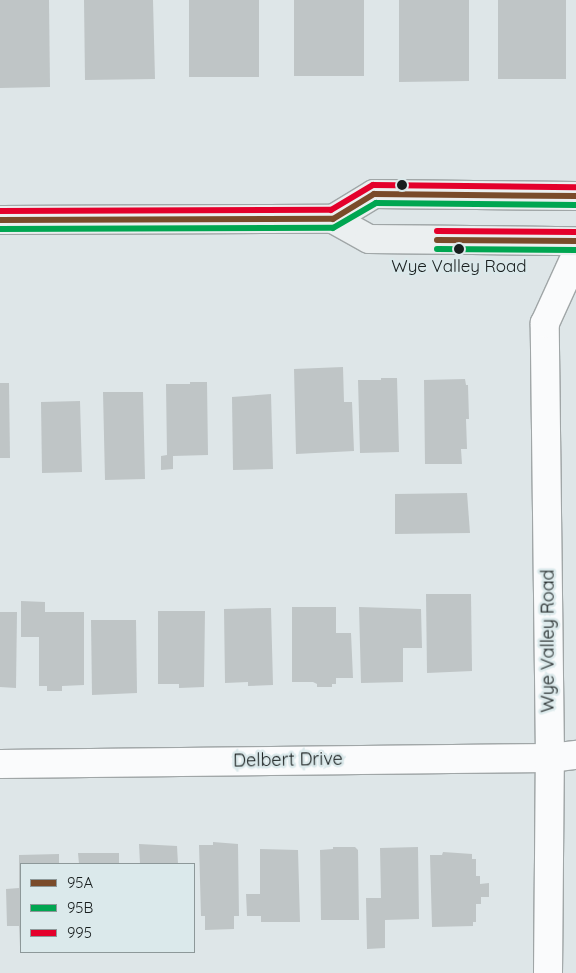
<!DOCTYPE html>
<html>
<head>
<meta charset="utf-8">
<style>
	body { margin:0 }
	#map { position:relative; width:576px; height:973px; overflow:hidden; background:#dee6e8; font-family:Quicksand,sans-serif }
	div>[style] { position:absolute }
	.building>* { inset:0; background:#bfc5c6 }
	.roads { filter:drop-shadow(1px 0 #a0a6a7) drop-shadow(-1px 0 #a0a6a7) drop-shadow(0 1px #a0a6a7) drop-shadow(0 -1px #a0a6a7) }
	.street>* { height:28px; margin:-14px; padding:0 14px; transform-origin:14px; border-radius:14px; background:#fafbfc }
	.secondary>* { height:28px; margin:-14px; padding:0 14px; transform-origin:14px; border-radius:14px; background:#ebeff0 }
	.bus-1>* { height:6px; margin:-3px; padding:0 3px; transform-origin:3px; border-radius:3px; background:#7a4b2a }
	.bus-2>* { height:6px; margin:-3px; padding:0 3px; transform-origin:3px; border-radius:3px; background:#00a651 }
	.bus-3>* { height:6px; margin:-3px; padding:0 3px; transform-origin:3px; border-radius:3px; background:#e4002b }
	.dots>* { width:14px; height:14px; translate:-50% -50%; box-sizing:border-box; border:2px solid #dbe9eb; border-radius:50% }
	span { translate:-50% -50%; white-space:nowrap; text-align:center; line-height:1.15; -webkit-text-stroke:5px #dbe9eb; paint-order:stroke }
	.bus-label { font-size:17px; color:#181e1e }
	.street-label { font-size:18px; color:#181e1e }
	.legend { position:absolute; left:20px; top:863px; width:175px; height:90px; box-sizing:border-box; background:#dbe9eb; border:1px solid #8d9899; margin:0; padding:6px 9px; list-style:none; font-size:15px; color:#181e1e }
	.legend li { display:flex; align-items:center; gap:10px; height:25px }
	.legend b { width:25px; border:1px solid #8d9899 }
</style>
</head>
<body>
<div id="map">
	<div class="building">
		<div style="clip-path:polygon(0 0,49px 0,50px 87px,0 88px)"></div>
		<div style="clip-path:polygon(84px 0,153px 0,155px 79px,85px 80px)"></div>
		<div style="clip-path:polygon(189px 0,259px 0,259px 77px,189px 77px)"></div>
		<div style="clip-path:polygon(294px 0,364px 0,364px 76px,294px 76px)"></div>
		<div style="clip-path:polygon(399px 0,469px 0,469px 81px,399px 82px)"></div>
		<div style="clip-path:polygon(498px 0,566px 0,566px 79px,498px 79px)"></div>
		<div style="clip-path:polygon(343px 367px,344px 402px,352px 402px,354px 451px,296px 454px,294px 369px)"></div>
		<div style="clip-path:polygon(381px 378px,397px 378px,399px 452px,360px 453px,358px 380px,381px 380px)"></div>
		<div style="clip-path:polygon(465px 379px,466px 385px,468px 385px,469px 419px,466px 419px,467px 449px,461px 449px,462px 464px,425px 464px,424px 380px)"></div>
		<div style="clip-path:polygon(190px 382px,207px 382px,208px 455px,173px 456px,173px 469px,161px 470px,161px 456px,167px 455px,166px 384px,190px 384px)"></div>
		<div style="clip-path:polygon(0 383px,9px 383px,10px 458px,0 458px)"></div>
		<div style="clip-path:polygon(103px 392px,143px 392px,145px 479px,105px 480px)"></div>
		<div style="clip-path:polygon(271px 394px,273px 469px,233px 470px,232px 397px)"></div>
		<div style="clip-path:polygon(80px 401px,82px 472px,42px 473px,41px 402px)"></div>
		<div style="clip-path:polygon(467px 493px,470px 533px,395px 534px,395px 494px)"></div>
		<div style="clip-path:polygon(426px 594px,471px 594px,472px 671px,427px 673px)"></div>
		<div style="clip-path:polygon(21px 601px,45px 602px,45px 612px,84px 612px,84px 685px,62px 686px,62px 691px,47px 691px,47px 686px,39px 686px,39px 637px,21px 637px)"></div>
		<div style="clip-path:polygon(292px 607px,336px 607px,336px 633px,351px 633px,353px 678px,336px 678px,336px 684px,332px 684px,332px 687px,317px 687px,317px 684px,313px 682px,292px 682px)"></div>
		<div style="clip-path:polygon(359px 607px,421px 609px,422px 648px,403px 648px,403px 682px,361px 683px)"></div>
		<div style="clip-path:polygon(271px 608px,273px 685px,248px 686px,248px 682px,225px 683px,224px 609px)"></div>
		<div style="clip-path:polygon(158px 611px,205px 611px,204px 687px,179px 688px,179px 684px,158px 684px)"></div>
		<div style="clip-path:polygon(0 612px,17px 612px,16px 688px,0 687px)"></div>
		<div style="clip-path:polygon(91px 620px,136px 620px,137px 693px,92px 695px)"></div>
		<div style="clip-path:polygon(213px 842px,238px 844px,239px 916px,234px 916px,234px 929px,205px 930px,205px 916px,201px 916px,199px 845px,213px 845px)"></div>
		<div style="clip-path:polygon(139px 844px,177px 846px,178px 864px,140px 864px)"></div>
		<div style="clip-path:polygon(333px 847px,355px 847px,358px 850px,359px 920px,321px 920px,320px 850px,333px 849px)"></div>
		<div style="clip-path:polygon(418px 847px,419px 919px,385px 920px,385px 948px,367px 949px,366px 898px,381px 898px,380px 848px)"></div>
		<div style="clip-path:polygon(260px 849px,298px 850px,300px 922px,261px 922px,261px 916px,247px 916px,246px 894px,260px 894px)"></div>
		<div style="clip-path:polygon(443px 852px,472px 854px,472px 859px,476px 859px,476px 876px,480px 876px,480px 884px,489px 883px,489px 897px,481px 897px,481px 904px,476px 904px,476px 922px,473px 922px,473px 926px,432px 927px,430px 855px,442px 855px)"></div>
		<div style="clip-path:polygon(78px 853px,119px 853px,119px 864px,79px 864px)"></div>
		<div style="clip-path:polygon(59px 854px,59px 864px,21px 864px,20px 947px,19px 926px,7px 926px,6px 889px,19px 888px,19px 855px)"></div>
	</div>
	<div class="roads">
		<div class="street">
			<div style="left:0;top:764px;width:550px;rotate:-0.63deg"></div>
			<div style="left:550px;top:758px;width:26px;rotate:-7deg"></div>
			<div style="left:548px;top:973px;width:215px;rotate:-89.5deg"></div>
			<div style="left:550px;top:758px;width:435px;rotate:-90.7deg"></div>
			<div style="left:545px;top:323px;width:75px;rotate:-65.5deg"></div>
		</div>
		<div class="secondary">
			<div style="left:333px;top:219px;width:48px;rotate:-31.4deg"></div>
			<div style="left:374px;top:194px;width:202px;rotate:0.6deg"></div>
			<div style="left:0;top:220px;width:333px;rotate:-0.2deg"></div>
			<div style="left:333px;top:219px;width:41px;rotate:29.1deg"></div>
			<div style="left:369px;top:239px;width:207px;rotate:0.6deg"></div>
		</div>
	</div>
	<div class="bus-1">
		<div style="left:0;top:220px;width:333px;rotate:-0.2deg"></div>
		<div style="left:333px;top:219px;width:48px;rotate:-31.4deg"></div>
		<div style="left:374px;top:194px;width:202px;rotate:0.6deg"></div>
		<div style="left:437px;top:240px;width:139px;rotate:0.4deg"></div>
	</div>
	<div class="bus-2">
		<div style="left:0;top:229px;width:333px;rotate:-0.2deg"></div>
		<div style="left:333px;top:228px;width:50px;rotate:-30.2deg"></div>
		<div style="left:376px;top:203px;width:200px;rotate:0.6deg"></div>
		<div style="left:437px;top:249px;width:139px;rotate:0.4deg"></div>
	</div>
	<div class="bus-3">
		<div style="left:0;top:211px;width:331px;rotate:-0.2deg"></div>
		<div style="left:331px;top:210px;width:49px;rotate:-30.8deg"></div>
		<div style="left:373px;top:185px;width:203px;rotate:0.6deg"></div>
		<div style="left:437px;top:231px;width:139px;rotate:0.4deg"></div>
	</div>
	<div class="dots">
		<div style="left:402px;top:185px;background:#181e1e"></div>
		<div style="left:459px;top:249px;background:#181e1e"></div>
	</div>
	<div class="bus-label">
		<span style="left:459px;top:266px">Wye Valley Road</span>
	</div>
	<div class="street-label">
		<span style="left:548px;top:641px;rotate:-90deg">Wye Valley Road</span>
		<span style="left:288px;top:760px;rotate:-1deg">Delbert Drive</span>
	</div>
	<ul class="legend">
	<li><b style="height:6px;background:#7a4b2a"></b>95A</li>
	<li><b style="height:6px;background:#00a651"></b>95B</li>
	<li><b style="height:6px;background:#e4002b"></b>995</li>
	</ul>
</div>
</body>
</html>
